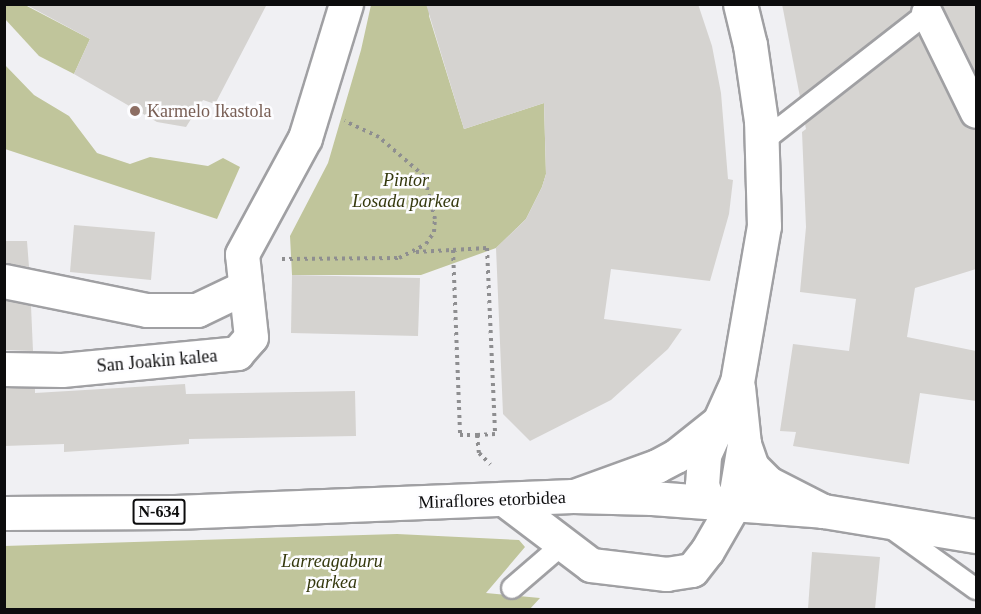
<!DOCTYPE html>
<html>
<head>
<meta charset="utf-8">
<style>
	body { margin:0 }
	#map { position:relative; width:981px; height:614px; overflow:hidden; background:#f0f0f3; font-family:Georgia,serif }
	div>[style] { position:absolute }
	.green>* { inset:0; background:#c0c59b }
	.building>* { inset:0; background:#d5d3d0 }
	.path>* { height:4px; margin-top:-2px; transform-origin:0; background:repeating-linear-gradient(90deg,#8e8e90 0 3px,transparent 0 7.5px) }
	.roads { filter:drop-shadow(2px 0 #a0a0a3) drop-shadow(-2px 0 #a0a0a3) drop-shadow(0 2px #a0a0a3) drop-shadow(0 -2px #a0a0a3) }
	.service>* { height:20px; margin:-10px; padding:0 10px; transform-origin:10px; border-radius:10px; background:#fff }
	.pedestrian>* { height:30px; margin:-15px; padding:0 15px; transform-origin:15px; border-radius:15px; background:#fff }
	.minor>* { height:33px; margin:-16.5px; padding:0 16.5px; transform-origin:16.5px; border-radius:16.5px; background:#fff }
	.tertiary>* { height:33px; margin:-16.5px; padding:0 16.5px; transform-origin:16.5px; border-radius:16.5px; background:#fff }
	.primary>* { height:33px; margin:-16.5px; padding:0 16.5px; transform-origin:16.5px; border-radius:16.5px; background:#fff }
	.dots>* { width:16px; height:16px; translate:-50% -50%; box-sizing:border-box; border:3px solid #fdfdff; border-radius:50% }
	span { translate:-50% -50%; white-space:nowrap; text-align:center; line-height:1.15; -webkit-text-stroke:5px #fdfdff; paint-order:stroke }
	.shield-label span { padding:2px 4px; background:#fdfdff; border:2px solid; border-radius:4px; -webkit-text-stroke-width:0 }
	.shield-label { font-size:16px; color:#0c0c0d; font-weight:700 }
	.education-label { font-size:18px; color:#785e54 }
	.left { translate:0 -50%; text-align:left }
	.park-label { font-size:18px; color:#34380d; font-style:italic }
	.street-label { font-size:18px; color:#0c0c0d }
	.frame { position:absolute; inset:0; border:6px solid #0c0c0d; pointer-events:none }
</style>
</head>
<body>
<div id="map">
	<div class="green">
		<div style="clip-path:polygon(5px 4px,25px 5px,90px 39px,74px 74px,39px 56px,5px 19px)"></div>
		<div style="clip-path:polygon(371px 5px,430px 5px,429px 16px,464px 129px,544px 103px,546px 174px,542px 187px,526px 219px,496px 248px,421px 275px,292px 275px,290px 236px,328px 163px,361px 50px)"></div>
		<div style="clip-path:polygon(5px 65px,34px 95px,69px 116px,97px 153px,130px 164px,150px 157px,208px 166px,223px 158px,240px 167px,217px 219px,5px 149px)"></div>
		<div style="clip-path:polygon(397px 534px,519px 540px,525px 547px,486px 593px,540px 598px,529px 610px,5px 609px,4px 546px)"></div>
	</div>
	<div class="building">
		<div style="clip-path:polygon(25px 4px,267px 4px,215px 104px,203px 100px,186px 127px,157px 122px,74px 74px,90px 39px)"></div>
		<div style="clip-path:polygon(426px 4px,698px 4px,712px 46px,721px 93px,728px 179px,733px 180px,729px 214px,710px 281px,611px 269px,604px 319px,682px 329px,668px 349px,611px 400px,530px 441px,503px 414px,496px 248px,526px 219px,542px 187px,546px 174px,544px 103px,464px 129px)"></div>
		<div style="clip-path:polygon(782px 4px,912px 4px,910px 11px,800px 97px)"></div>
		<div style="clip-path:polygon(942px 4px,976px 4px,976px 75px,942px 5px)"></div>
		<div style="clip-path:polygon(919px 35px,961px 121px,967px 128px,976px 130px,976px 269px,915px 288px,907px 337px,976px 351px,976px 401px,920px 393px,909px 464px,793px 446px,796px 432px,780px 431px,793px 344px,849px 351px,856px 299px,800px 292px,806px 227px,802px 132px,806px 129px,805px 124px)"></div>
		<div style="clip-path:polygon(74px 225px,155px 232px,151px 280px,70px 272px)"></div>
		<div style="clip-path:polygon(4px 241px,27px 241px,29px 267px,4px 263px)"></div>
		<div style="clip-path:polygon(292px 275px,420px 278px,418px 336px,291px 333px)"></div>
		<div style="clip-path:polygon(4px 300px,31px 306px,33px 351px,4px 350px)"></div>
		<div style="clip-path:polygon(185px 384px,186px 394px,355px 391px,356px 436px,189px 439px,189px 444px,64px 452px,64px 444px,4px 446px,4px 388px,35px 388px,35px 393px)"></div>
		<div style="clip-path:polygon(812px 552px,880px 557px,875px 609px,808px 609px)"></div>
	</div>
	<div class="path">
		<div style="left:453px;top:250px;width:185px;rotate:87.8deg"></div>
		<div style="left:460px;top:435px;width:17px"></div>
		<div style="left:477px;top:435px;width:18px;rotate:84deg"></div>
		<div style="left:479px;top:453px;width:16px;rotate:45deg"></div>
		<div style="left:416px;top:252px;width:71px;rotate:-3.2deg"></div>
		<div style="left:487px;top:248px;width:186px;rotate:87.5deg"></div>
		<div style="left:495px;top:434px;width:18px;rotate:177deg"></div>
		<div style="left:282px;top:259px;width:117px;rotate:-0.5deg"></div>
		<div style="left:399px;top:258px;width:30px;rotate:-27deg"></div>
		<div style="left:426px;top:244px;width:14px;rotate:-56deg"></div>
		<div style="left:434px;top:232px;width:13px;rotate:-86deg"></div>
		<div style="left:435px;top:219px;width:44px;rotate:-104.3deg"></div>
		<div style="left:424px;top:176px;width:60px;rotate:-139.1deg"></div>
		<div style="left:379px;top:137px;width:38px;rotate:-155deg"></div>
	</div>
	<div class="roads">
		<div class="service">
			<div style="left:762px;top:142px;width:209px;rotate:-38deg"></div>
			<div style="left:891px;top:528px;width:105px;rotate:35.7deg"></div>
			<div style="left:512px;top:588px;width:66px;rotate:-40.7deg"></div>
		</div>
		<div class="pedestrian">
			<div style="left:927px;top:13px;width:111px;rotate:63.9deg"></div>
		</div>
		<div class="minor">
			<div style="left:4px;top:281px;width:146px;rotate:11.5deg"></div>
			<div style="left:147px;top:310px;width:50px"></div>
			<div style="left:197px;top:310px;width:53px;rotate:-25.6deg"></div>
			<div style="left:4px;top:369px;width:58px;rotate:1deg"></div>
			<div style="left:62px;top:370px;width:176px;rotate:-5.5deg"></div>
			<div style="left:237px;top:353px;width:21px;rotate:-49deg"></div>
			<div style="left:251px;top:337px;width:83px;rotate:-96.2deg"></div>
			<div style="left:242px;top:254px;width:132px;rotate:-61.5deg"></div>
			<div style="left:305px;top:138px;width:140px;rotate:-73deg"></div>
		</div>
		<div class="tertiary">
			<div style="left:744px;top:444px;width:24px;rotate:71deg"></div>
			<div style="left:752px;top:467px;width:23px;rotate:45deg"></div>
			<div style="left:768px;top:483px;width:62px;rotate:27deg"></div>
			<div style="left:577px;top:495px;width:85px;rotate:-19.9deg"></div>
			<div style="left:657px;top:466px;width:21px;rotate:-28deg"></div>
			<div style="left:676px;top:456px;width:51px;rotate:-38.7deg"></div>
			<div style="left:504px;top:499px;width:109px;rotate:37.2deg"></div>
			<div style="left:591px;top:565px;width:76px;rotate:6.8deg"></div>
			<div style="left:666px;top:574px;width:26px;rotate:-9deg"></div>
			<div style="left:692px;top:570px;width:24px;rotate:-52deg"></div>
			<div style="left:707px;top:551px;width:54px;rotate:-60.1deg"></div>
			<div style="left:734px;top:504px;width:61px;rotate:-80.5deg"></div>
			<div style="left:744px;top:444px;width:57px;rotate:-96deg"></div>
			<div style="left:708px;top:501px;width:17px;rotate:-111deg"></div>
			<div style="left:702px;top:485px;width:30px;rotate:-86deg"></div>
			<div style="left:704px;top:455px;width:80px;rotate:-65.7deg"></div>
			<div style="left:737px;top:382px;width:158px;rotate:-80.2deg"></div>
			<div style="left:764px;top:226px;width:105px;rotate:-91.6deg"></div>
			<div style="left:761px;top:121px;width:77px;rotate:-98.2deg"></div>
			<div style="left:750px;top:45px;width:42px;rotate:-103.7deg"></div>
		</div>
		<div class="primary">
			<div style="left:4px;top:513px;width:171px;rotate:-0.3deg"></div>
			<div style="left:175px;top:512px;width:398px;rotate:-2.3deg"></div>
			<div style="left:573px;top:496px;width:79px;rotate:1.5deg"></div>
			<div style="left:652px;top:498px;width:171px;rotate:4.3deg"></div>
			<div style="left:823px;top:511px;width:155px;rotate:9.3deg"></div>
		</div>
	</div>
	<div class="dots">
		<div style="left:135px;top:111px;background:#8d6e63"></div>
	</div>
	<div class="shield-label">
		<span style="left:159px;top:512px">N-634</span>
	</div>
	<div class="education-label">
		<span class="left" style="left:147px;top:111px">Karmelo Ikastola</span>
	</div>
	<div class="park-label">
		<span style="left:406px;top:191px">Pintor<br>Losada parkea</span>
		<span style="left:332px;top:572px">Larreagaburu<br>parkea</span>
	</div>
	<div class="street-label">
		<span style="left:157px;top:361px;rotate:-5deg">San Joakin kalea</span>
		<span style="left:492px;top:500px;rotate:-2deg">Miraflores etorbidea</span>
	</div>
	<div class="frame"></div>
</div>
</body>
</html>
